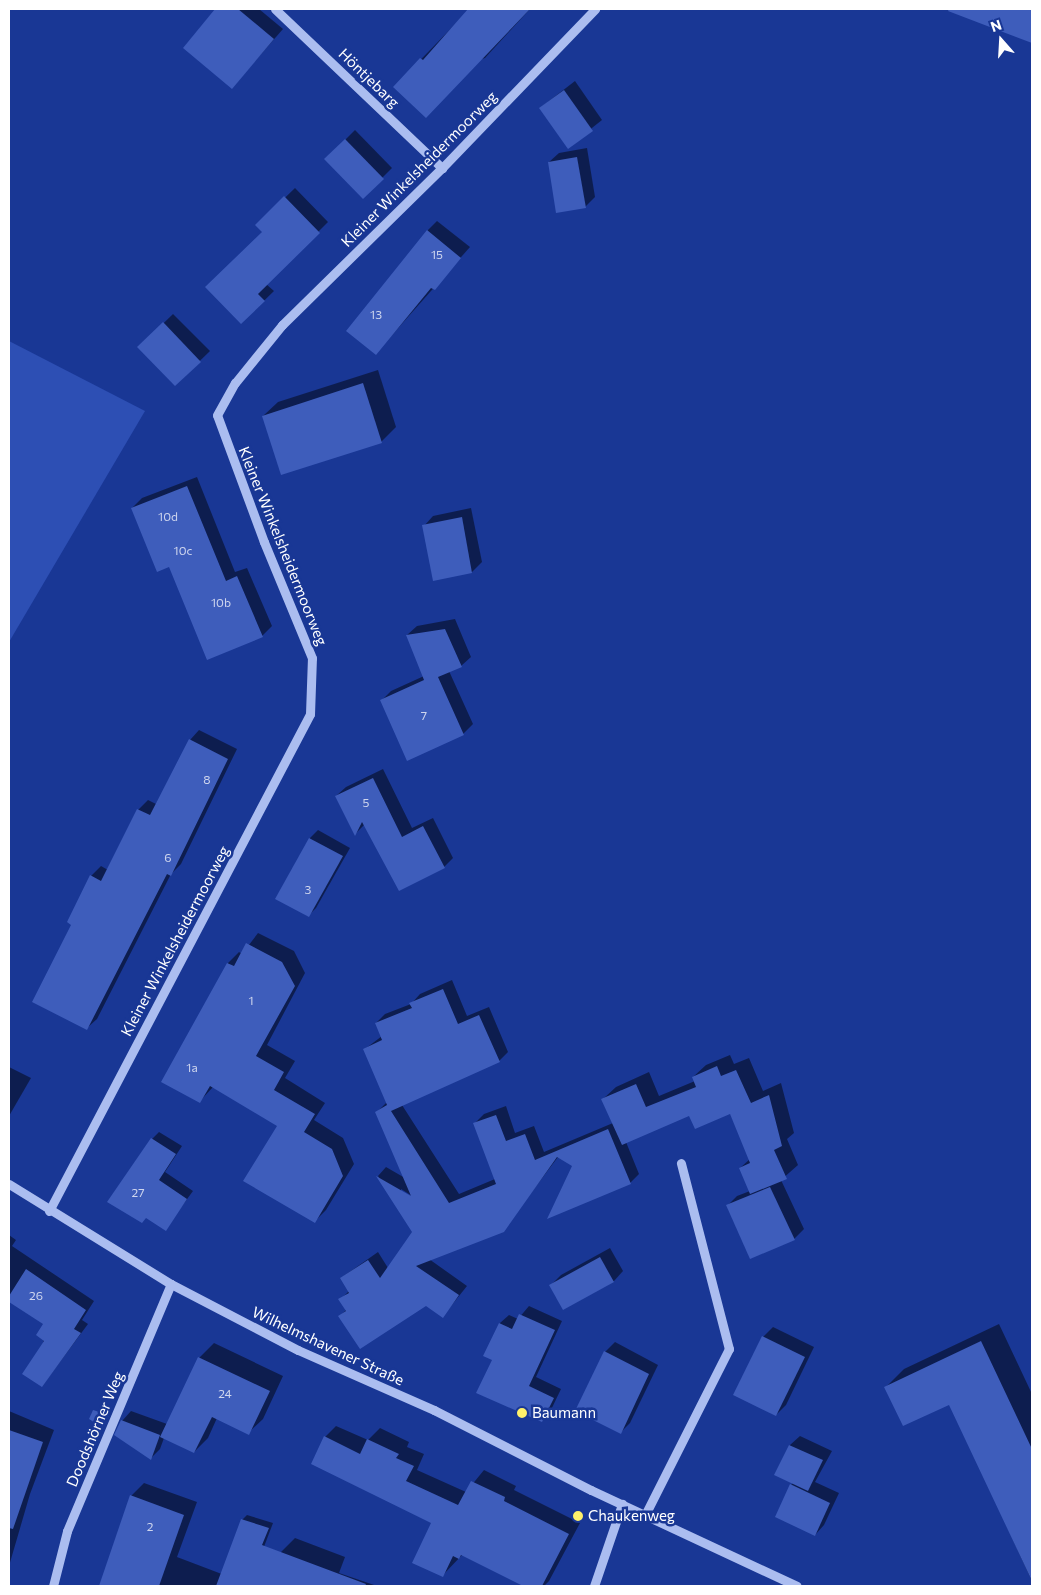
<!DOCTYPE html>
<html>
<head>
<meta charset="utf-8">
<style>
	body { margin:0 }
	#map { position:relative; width:1041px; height:1595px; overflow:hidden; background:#193795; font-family:Commissioner,sans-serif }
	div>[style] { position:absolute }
	.green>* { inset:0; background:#2d4fb4 }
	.shadow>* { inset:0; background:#0007 }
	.building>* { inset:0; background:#3e5dbb }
	.minor>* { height:9px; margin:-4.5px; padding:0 4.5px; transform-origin:4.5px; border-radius:4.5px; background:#abbdf0 }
	.dots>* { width:14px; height:14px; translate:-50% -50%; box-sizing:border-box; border:2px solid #193795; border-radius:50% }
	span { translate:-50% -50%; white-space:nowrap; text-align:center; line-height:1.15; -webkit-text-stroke:5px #193795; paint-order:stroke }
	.number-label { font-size:12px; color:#cfd6ee }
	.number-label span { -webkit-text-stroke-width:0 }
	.street-label { font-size:15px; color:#fff }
	.poi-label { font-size:15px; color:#fff }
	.left { translate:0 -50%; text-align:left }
	.frame { position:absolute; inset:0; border:10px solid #fff; pointer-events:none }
	.north { position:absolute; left:976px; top:15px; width:50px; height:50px; -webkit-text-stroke:4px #193795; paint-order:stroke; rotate:341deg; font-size:14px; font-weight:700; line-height:20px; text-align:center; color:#fff }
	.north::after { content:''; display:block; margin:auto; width:18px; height:22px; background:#fff; clip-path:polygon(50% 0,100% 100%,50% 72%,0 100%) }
</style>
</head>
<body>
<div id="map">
	<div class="green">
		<div style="clip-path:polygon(9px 341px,145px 411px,9px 642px)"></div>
	</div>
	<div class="shadow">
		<div style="clip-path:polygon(217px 9px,259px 9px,283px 29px,232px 87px,185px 48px)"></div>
		<div style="clip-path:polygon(470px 9px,530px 9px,485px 58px,394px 87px)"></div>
		<div style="clip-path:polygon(983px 9px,1032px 9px,1032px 42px,978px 21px)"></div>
		<div style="clip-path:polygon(575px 81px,602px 120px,568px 147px,540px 108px)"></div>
		<div style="clip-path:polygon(355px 130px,392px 168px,363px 197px,326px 159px)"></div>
		<div style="clip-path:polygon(587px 148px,595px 197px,585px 207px,549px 162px,559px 153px)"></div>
		<div style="clip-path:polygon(295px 188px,328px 222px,266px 284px,274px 291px,241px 323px,263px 232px,257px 225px)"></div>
		<div style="clip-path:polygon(437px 221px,470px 247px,376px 353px,427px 231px)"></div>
		<div style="clip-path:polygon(173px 314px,210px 351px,175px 385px,139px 347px)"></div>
		<div style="clip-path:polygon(378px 370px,396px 427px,381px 442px,263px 416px,278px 402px)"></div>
		<div style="clip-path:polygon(197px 477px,235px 572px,247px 568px,272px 626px,262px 636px,132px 508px,142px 498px)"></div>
		<div style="clip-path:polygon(471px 508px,482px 562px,472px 572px,434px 579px,424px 526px,433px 516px)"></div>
		<div style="clip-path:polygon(455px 619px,471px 657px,461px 666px,449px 671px,473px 724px,463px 734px,382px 700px,391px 691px,424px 676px,407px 635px,417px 626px)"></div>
		<div style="clip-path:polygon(199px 730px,237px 749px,181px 864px,171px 874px,97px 1019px,87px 1028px,73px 924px,91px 876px,101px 866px,108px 870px,138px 810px,148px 800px,156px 804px,190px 740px)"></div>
		<div style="clip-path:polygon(383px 769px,412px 828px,433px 818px,453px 858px,444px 867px,365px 824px,355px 834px,336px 796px,346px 787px)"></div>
		<div style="clip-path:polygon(318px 830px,350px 848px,316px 908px,308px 916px,277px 898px,310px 838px)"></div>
		<div style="clip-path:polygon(258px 933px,294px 951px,305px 973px,267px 1045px,295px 1061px,285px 1078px,325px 1103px,314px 1120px,343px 1138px,354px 1164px,326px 1210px,315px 1221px,279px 1126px,213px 1087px,200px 1101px,228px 963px,239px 952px,242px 954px)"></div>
		<div style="clip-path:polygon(evenodd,452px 980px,467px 1016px,489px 1007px,508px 1052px,499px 1061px,402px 1105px,459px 1194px,495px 1179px,475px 1123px,484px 1114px,506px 1106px,515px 1133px,534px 1126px,544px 1152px,613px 1123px,603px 1099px,616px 1087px,649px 1072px,659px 1096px,695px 1081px,693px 1077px,706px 1065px,730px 1055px,734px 1064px,749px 1058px,763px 1091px,781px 1083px,794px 1133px,787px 1139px,798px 1165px,781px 1180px,804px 1229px,794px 1239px,727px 1206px,737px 1196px,750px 1191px,740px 1168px,750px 1159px,730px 1113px,690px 1114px,626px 1142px,639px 1174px,630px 1183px,573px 1165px,558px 1157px,503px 1230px,429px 1259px,467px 1286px,443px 1316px,426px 1305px,340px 1316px,346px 1310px,340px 1300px,349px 1291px,341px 1278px,378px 1252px,388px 1268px,414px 1232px,378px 1176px,386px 1167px,405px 1178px,377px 1112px,387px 1102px,365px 1049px,382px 1036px,376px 1023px,385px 1014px,411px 1004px,420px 994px,452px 980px,401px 1189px,417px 1199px,401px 1192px,401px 1189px)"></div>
		<div style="clip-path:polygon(9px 1067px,31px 1078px,9px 1116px)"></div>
		<div style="clip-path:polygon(159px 1132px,182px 1146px,165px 1172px,193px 1191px,165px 1229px,152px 1139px)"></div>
		<div style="clip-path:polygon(9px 1235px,16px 1240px,12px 1246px,94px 1301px,82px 1320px,88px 1324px,42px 1386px,44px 1324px,9px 1301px)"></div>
		<div style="clip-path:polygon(610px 1248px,623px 1271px,614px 1281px,571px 1305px,551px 1285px,561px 1275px)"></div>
		<div style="clip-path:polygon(529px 1306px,562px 1321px,536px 1377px,561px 1389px,550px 1412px,541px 1421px,494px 1360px,485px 1355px,500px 1323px,509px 1315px,518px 1319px)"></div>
		<div style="clip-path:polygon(999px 1324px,1032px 1394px,1032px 1581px,950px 1403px,886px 1387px,904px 1369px)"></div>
		<div style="clip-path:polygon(773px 1327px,814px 1347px,786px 1405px,776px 1415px,763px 1337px)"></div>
		<div style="clip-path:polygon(615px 1342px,658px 1365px,630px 1423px,620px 1433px,605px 1352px)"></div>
		<div style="clip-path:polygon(214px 1343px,283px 1376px,263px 1419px,248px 1433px,217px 1418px,208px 1438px,194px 1452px,164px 1438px,160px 1449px,151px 1458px,122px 1421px,131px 1411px,167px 1424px,199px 1358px)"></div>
		<div style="clip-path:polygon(9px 1411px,54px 1430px,30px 1494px,9px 1566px)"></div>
		<div style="clip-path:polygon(336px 1426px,368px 1440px,380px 1428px,409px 1442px,407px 1447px,424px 1454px,417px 1470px,466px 1492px,484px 1470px,516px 1486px,514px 1490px,580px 1523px,549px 1581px,544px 1586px,526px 1586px,463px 1554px,443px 1575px,432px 1522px,325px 1437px)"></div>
		<div style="clip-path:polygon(800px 1436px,832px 1451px,815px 1482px,839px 1493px,824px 1525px,815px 1535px,791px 1485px,793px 1483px,776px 1475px,790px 1445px)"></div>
		<div style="clip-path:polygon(144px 1483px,197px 1502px,177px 1557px,227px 1576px,223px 1586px,100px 1586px,131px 1496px)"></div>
		<div style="clip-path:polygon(247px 1515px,273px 1523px,262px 1552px,242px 1520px)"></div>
		<div style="clip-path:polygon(295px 1538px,345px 1557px,339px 1573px,377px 1586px,268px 1586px,281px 1552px)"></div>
	</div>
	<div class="building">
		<div style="clip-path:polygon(215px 9px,238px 9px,274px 39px,232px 89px,183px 48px)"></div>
		<div style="clip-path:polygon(468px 9px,530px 9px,426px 118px,393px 87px,420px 58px,423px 60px)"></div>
		<div style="clip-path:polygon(949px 9px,1032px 9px,1032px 43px,948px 11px)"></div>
		<div style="clip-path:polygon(564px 90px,593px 131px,568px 149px,539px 108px)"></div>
		<div style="clip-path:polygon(345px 139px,384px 179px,363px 199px,324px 159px)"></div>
		<div style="clip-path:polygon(577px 157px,586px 208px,556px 213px,548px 162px)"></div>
		<div style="clip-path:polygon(284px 196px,320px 233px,258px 294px,265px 301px,241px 324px,205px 287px,262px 232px,255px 225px)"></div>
		<div style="clip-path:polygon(427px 230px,461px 258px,435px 290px,431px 288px,376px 355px,346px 331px)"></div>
		<div style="clip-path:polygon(163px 322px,201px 362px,175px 386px,137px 347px)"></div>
		<div style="clip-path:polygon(363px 383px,382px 443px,281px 475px,262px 416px)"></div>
		<div style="clip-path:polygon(187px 486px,226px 581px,237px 576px,263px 637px,207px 660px,169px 567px,157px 572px,131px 508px)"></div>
		<div style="clip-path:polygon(462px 517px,472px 573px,433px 581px,422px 525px)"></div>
		<div style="clip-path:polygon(445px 629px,462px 667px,438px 677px,464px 735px,407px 761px,380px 700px,424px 680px,406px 635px)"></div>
		<div style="clip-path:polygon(189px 739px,228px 759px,171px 876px,167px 874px,87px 1030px,32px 1002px,71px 925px,67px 922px,90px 875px,101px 881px,137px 809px,150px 815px)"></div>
		<div style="clip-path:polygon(373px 778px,402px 837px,423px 826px,445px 868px,399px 891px,362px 822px,355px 836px,335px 796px)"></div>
		<div style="clip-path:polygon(309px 838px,343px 856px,309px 917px,275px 899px)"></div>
		<div style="clip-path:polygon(246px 943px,282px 962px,295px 986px,256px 1056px,284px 1072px,274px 1090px,315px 1114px,304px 1132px,332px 1149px,343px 1176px,315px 1223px,243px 1181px,277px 1126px,210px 1086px,200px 1103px,161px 1082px,227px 963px,234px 966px)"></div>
		<div style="clip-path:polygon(443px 989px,458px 1024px,479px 1015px,500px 1062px,391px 1111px,449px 1203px,496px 1184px,473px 1123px,496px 1115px,506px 1141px,525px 1134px,535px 1160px,608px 1129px,631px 1184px,547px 1219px,572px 1166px,557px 1157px,504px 1232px,416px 1266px,459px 1295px,443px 1318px,426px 1306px,360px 1349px,338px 1316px,346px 1311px,338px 1299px,349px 1293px,340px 1278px,368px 1260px,380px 1278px,412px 1232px,376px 1176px,411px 1196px,375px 1112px,387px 1105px,363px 1049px,382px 1040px,375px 1023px,412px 1008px,409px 1003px)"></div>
		<div style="clip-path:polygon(717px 1066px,721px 1076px,736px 1070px,751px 1103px,769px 1095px,782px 1146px,774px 1150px,787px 1179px,750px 1194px,739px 1168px,750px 1163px,730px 1114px,695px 1129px,689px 1116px,622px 1145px,601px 1099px,636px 1084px,646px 1107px,696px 1087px,692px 1077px)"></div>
		<div style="clip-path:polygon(151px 1138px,176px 1154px,159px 1180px,187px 1199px,166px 1231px,146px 1218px,142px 1223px,107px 1202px)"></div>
		<div style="clip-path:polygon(770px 1187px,795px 1240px,750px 1259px,726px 1205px)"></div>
		<div style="clip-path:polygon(600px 1257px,614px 1282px,563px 1310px,549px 1285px)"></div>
		<div style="clip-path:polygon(26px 1269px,86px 1310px,74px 1329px,81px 1333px,42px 1387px,22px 1374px,44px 1341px,36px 1335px,43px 1324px,9px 1302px,9px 1296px)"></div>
		<div style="clip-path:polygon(519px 1314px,555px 1330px,529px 1386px,554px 1398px,542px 1422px,476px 1393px,492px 1360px,483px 1356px,499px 1323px,512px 1329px)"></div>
		<div style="clip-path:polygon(762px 1336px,805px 1357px,776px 1416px,733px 1395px)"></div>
		<div style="clip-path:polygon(981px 1341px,1032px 1449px,1032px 1581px,949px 1405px,903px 1426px,884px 1387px)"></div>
		<div style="clip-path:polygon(604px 1351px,649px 1374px,621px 1434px,575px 1411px)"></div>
		<div style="clip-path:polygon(198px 1357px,270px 1391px,249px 1435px,212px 1417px,194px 1453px,160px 1437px)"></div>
		<div style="clip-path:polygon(93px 1410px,109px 1415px,103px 1428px,89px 1419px)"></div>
		<div style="clip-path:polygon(121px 1420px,160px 1435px,151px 1460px,114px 1435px)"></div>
		<div style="clip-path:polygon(9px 1430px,43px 1442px,13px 1529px,9px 1528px)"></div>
		<div style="clip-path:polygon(324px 1436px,360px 1454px,367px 1439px,399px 1454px,396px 1458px,414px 1466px,406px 1481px,458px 1505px,471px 1481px,505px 1497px,504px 1501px,569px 1534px,542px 1586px,523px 1586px,461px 1555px,459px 1559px,453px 1556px,443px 1577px,412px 1563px,431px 1523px,311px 1464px)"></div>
		<div style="clip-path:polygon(789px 1445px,823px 1460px,808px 1491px,774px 1475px)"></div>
		<div style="clip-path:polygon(790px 1484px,830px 1503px,815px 1536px,775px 1517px)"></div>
		<div style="clip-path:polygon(130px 1495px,184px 1515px,159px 1586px,99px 1586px)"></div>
		<div style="clip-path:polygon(241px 1519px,269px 1528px,262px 1545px,366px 1584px,365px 1586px,216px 1586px)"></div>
	</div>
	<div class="minor">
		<div style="left:275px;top:9px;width:231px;rotate:43.6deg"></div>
		<div style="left:9px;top:1184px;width:190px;rotate:31.7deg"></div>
		<div style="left:171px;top:1284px;width:143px;rotate:27.5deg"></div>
		<div style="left:298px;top:1350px;width:149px;rotate:23.8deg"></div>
		<div style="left:434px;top:1410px;width:176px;rotate:27deg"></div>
		<div style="left:591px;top:1490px;width:227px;rotate:25deg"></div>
		<div style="left:49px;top:1211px;width:561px;rotate:-62.29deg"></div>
		<div style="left:310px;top:714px;width:56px;rotate:-88deg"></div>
		<div style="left:312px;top:658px;width:126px;rotate:-112.5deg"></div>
		<div style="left:264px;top:542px;width:135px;rotate:-110.3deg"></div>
		<div style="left:217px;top:415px;width:37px;rotate:-61deg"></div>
		<div style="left:235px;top:383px;width:75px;rotate:-51deg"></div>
		<div style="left:282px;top:325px;width:224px;rotate:-44.5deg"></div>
		<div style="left:442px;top:168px;width:221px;rotate:-46.1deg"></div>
		<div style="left:646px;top:1513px;width:184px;rotate:-63.2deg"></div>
		<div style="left:729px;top:1349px;width:192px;rotate:-104.5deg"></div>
		<div style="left:53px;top:1586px;width:57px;rotate:-75.7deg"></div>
		<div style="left:67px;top:1531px;width:268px;rotate:-67.2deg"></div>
		<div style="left:594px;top:1586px;width:87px;rotate:-71.1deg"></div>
	</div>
	<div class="dots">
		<div style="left:522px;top:1413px;background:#fff16b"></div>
		<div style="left:578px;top:1516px;background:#fff16b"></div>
	</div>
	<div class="number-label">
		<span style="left:437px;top:255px">15</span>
		<span style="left:376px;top:315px">13</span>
		<span style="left:168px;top:517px">10d</span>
		<span style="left:183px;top:551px">10c</span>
		<span style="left:221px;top:603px">10b</span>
		<span style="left:424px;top:716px">7</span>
		<span style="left:207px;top:780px">8</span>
		<span style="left:366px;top:803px">5</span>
		<span style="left:168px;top:858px">6</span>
		<span style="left:308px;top:890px">3</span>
		<span style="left:251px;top:1001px">1</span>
		<span style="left:192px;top:1068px">1a</span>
		<span style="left:138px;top:1193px">27</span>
		<span style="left:36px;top:1296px">26</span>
		<span style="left:225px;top:1394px">24</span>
		<span style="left:150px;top:1527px">2</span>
	</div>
	<div class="street-label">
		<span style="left:369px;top:78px;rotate:44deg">Höntjebarg</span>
		<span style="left:419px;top:169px;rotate:-45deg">Kleiner Winkelsheidermoorweg</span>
		<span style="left:283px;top:546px;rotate:68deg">Kleiner Winkelsheidermoorweg</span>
		<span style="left:175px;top:941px;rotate:-62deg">Kleiner Winkelsheidermoorweg</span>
		<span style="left:328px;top:1346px;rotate:25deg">Wilhelmshavener Straße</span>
		<span style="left:95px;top:1429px;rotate:-67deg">Doodshörner Weg</span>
	</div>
	<div class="poi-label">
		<span class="left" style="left:532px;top:1413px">Baumann</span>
		<span class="left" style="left:588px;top:1516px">Chaukenweg</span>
	</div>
	<div class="frame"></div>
	<div class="north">N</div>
</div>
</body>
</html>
